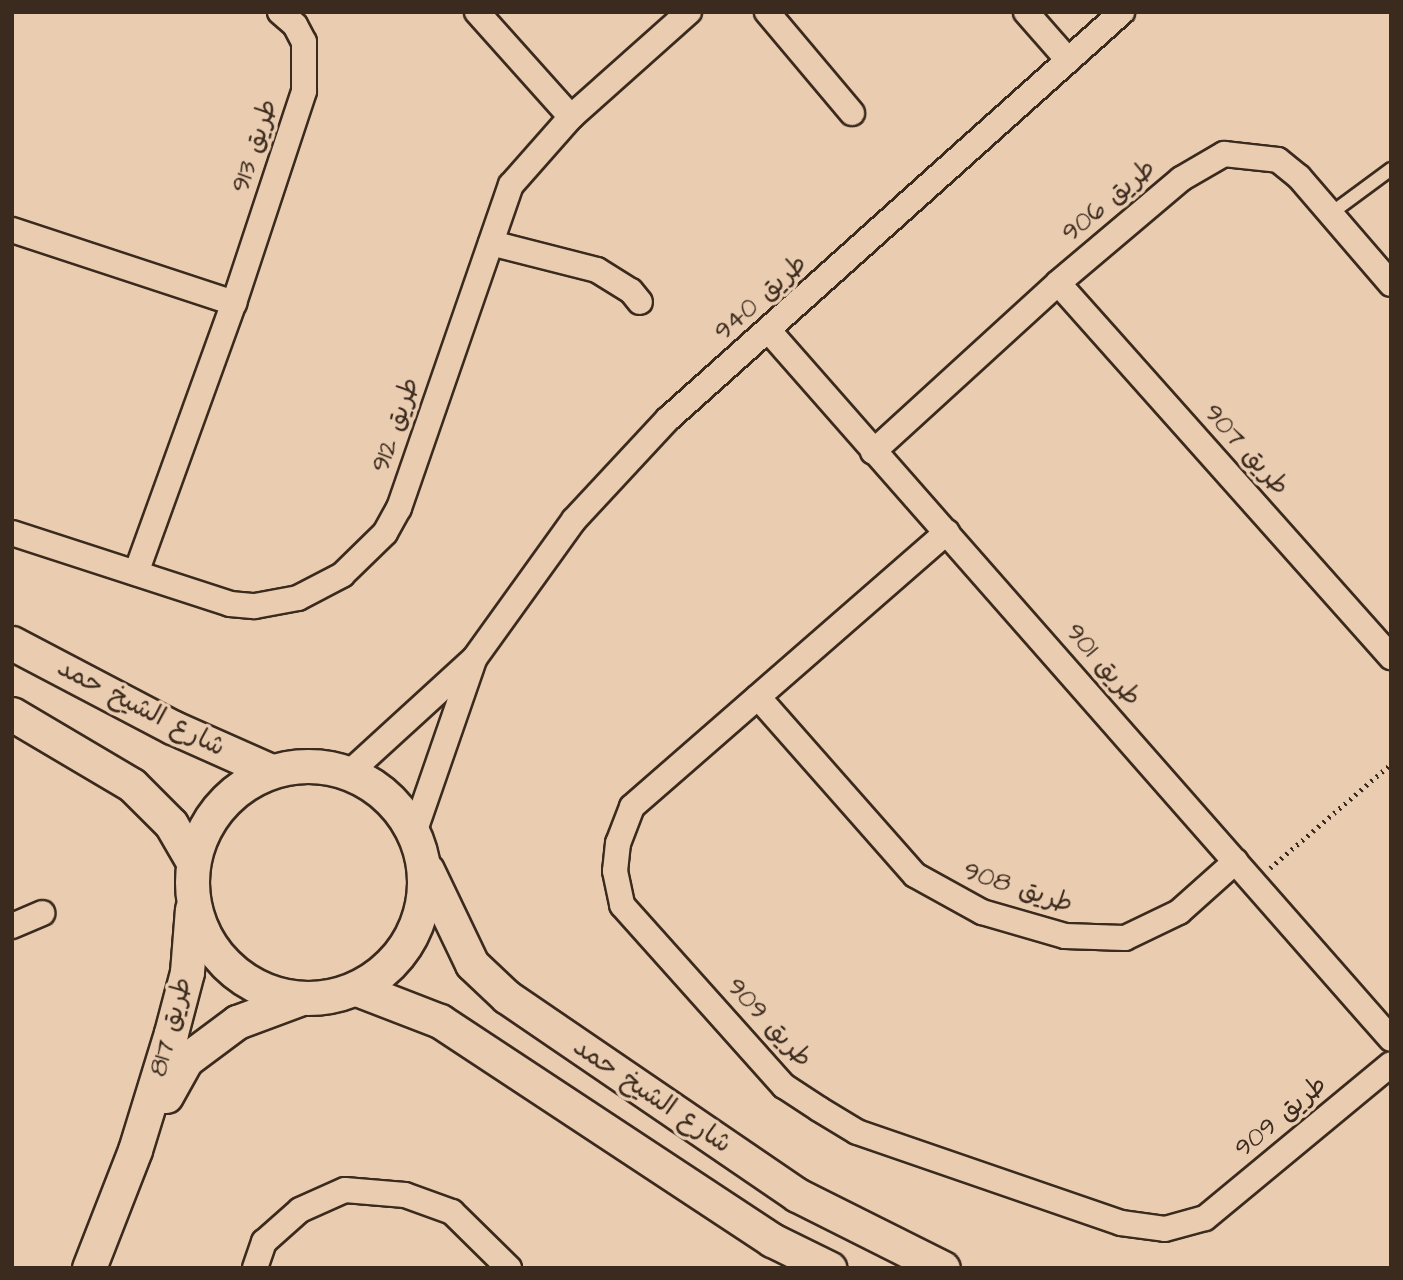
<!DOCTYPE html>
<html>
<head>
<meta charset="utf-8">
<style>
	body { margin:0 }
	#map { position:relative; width:1403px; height:1280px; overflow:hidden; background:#eacdb1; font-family:"Architects Daughter","Playpen Sans Arabic",sans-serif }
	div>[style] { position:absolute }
	.path>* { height:4.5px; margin-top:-2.25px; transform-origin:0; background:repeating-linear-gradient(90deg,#3b2a1e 0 2px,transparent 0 7px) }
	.roads { filter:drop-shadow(2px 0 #3b2a1e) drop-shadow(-2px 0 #3b2a1e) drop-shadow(0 2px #3b2a1e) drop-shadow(0 -2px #3b2a1e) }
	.lane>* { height:12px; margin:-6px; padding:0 6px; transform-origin:6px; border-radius:6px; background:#eacdb1 }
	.street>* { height:24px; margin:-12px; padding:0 12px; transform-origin:12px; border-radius:12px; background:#eacdb1 }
	.secondary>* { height:33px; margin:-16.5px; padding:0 16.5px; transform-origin:16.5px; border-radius:16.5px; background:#eacdb1 }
	.secondary>.ring { margin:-16.5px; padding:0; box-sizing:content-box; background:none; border:33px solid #eacdb1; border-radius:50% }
	span { translate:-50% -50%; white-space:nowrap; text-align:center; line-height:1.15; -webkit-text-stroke:7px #eacdb1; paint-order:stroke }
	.street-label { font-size:26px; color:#3b2a1e }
	.frame { position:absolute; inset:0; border:14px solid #3b2a1e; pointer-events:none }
</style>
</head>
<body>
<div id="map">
	<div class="path">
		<div style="left:1270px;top:868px;width:160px;rotate:-40.7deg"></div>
	</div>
	<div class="roads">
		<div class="lane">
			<div style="left:1330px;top:214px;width:76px;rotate:-36.4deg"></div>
		</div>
		<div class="street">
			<div style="left:477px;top:12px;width:141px;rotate:48.2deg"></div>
			<div style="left:767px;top:12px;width:132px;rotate:49.9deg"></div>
			<div style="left:1026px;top:12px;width:64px;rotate:48.8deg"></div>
			<div style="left:12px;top:230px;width:234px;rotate:18.2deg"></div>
			<div style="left:491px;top:243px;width:109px;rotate:14.3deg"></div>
			<div style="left:597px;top:270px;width:40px;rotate:32deg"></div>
			<div style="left:631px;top:291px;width:14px;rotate:51deg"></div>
			<div style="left:1058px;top:283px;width:501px;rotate:48.32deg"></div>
			<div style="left:769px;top:331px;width:942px;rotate:48.7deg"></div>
			<div style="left:873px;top:452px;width:251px;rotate:-42.4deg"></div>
			<div style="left:1058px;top:283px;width:161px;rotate:-40.2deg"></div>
			<div style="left:1181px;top:179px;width:50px;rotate:-30.2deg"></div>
			<div style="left:1224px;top:154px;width:54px;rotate:6.3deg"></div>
			<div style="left:1278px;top:160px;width:27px;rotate:39deg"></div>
			<div style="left:1299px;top:177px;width:141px;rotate:49.3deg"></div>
			<div style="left:947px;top:532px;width:418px;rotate:138.9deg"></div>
			<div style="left:632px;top:807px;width:39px;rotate:111deg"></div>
			<div style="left:618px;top:843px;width:28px;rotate:96deg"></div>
			<div style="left:615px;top:871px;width:35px;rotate:78deg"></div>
			<div style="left:622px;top:905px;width:243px;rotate:48.2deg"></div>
			<div style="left:784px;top:1086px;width:42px;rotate:33.3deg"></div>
			<div style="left:819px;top:1109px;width:44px;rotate:31.2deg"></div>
			<div style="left:857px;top:1132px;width:279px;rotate:19deg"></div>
			<div style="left:1121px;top:1223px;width:44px;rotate:7.8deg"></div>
			<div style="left:1165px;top:1229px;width:41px;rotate:-15.4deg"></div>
			<div style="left:1205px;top:1218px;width:241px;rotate:-39.6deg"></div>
			<div style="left:12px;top:533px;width:229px;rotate:18deg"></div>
			<div style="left:230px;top:604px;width:25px;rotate:5deg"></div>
			<div style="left:255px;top:606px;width:44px;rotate:-10.5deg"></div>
			<div style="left:298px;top:598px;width:50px;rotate:-27.6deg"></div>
			<div style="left:342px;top:575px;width:60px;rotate:-44.3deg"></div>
			<div style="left:385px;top:533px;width:29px;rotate:-61deg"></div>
			<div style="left:399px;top:508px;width:342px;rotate:-70.9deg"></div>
			<div style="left:511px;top:185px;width:91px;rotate:-48.6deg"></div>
			<div style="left:571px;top:117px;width:158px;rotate:-41.7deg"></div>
			<div style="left:136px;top:573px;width:287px;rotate:-70.1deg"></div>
			<div style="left:234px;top:303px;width:223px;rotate:-71.7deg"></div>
			<div style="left:304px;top:91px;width:49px;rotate:-90deg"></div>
			<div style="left:304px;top:42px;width:19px;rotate:-118deg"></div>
			<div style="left:295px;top:25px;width:20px;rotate:-139deg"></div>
			<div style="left:758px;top:697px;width:237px;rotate:48.6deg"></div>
			<div style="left:915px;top:875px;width:77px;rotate:28.9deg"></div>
			<div style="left:982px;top:912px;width:86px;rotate:16.1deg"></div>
			<div style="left:1065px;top:936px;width:60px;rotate:1.9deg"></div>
			<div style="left:1125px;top:938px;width:60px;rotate:-25.7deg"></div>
			<div style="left:1179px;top:912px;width:76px;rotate:-41.8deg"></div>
			<div style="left:349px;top:773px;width:169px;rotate:-42.4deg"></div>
			<div style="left:474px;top:659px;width:171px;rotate:-54.3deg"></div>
			<div style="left:574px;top:520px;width:138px;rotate:-47.1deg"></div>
			<div style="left:668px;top:419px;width:610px;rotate:-41.88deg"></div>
			<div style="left:414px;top:833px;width:180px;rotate:-70.9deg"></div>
			<div style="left:12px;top:926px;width:33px;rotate:-23deg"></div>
			<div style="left:255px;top:1268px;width:28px;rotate:-71deg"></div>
			<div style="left:264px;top:1242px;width:48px;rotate:-41.6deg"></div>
			<div style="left:300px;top:1210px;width:49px;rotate:-24deg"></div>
			<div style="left:345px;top:1190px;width:60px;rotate:4.8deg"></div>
			<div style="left:405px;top:1195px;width:50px;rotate:19.9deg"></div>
			<div style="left:452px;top:1212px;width:80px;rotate:44.5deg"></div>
		</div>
		<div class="secondary">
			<div style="left:12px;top:643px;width:181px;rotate:27.7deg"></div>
			<div style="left:172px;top:727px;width:108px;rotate:24deg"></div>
			<div style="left:12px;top:714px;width:139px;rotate:30.6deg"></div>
			<div style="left:132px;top:785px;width:55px;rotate:45deg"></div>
			<div style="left:171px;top:824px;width:44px;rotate:59.9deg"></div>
			<div class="ring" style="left:192px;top:766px;width:199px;height:199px"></div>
			<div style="left:427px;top:870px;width:104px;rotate:64.4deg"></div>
			<div style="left:472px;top:964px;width:48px;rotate:43.3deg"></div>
			<div style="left:507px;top:997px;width:351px;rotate:34.3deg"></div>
			<div style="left:797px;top:1195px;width:163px;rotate:26.6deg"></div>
			<div style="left:357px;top:989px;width:89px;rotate:21.1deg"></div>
			<div style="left:440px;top:1021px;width:398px;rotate:33.4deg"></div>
			<div style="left:772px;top:1240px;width:64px;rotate:26.2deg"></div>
			<div style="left:166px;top:1096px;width:41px;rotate:-60.9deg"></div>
			<div style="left:186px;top:1060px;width:64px;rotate:-36.7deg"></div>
			<div style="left:237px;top:1022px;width:66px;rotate:-20.4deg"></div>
			<div style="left:89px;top:1268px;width:127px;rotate:-68.7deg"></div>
			<div style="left:135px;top:1150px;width:122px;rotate:-72.9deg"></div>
			<div style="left:171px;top:1033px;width:63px;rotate:-75.3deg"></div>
			<div style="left:187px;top:972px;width:63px;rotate:-85.5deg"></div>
		</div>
	</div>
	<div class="street-label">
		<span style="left:255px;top:146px;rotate:-72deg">طريق 913</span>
		<span style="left:1109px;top:201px;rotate:-40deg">طريق 906</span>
		<span style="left:761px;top:298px;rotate:-42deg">طريق 940</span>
		<span style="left:396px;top:425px;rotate:-71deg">طريق 912</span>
		<span style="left:1246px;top:450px;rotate:48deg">طريق 907</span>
		<span style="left:1103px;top:665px;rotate:49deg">طريق 901</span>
		<span style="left:141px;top:708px;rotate:27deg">شارع الشيخ حمد</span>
		<span style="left:1018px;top:888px;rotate:18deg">طريق 908</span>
		<span style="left:769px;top:1023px;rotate:47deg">طريق 909</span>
		<span style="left:171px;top:1027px;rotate:-75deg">طريق 817</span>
		<span style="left:652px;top:1096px;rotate:34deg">شارع الشيخ حمد</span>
		<span style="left:1281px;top:1117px;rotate:-40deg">طريق 909</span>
	</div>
	<div class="frame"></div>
</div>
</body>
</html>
